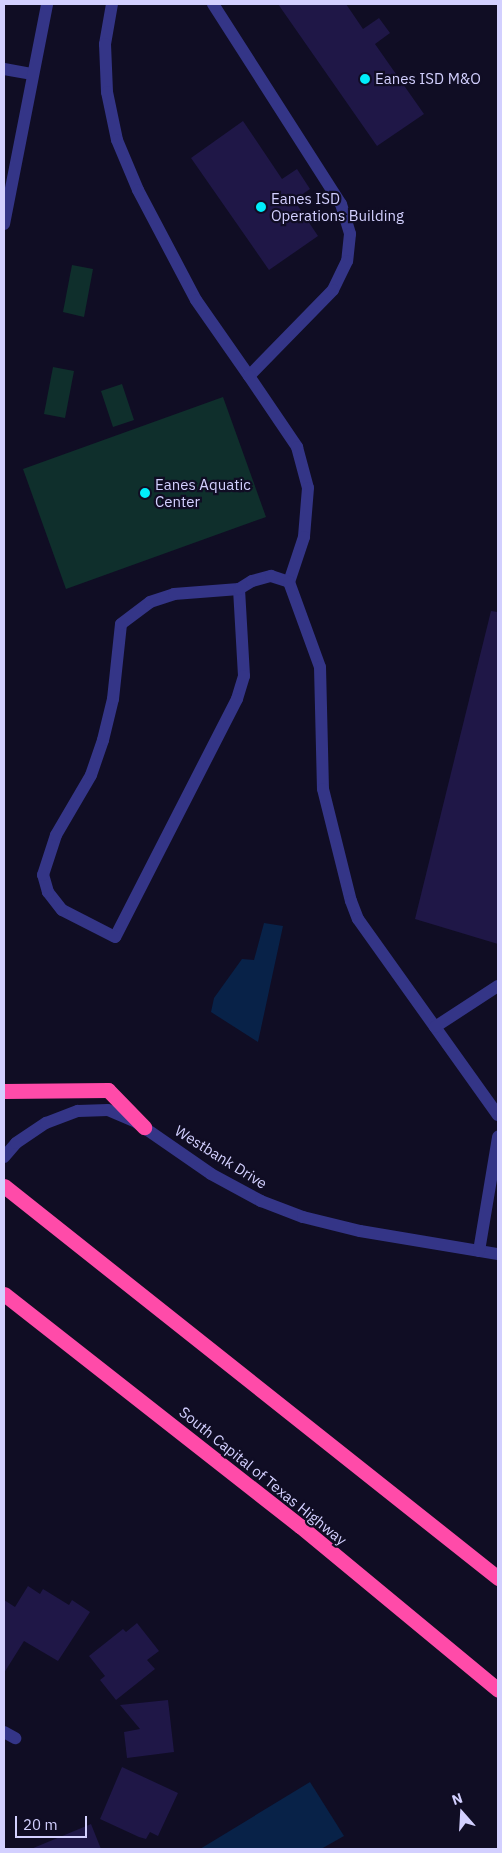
<!DOCTYPE html>
<html>
<head>
<meta charset="utf-8">
<style>
	body { margin:0 }
	#map { position:relative; width:502px; height:1853px; overflow:hidden; background:#100d24; font-family:"IBM Plex Sans",sans-serif }
	div>[style] { position:absolute }
	.green>* { inset:0; background:#0f2f2c }
	.water>* { inset:0; background:#082248 }
	.building>* { inset:0; background:#1f1747 }
	.minor>* { height:12px; margin:-6px; padding:0 6px; transform-origin:6px; border-radius:6px; background:#343587 }
	.highway>* { height:15px; margin:-7.5px; padding:0 7.5px; transform-origin:7.5px; border-radius:7.5px; background:#ff4ba9 }
	.dots>* { width:14px; height:14px; translate:-50% -50%; box-sizing:border-box; border:2px solid #100d24; border-radius:50% }
	span { translate:-50% -50%; white-space:nowrap; text-align:center; line-height:1.15; -webkit-text-stroke:4.5px #100d24; paint-order:stroke }
	.poi-label { font-size:15px; color:#d3d0ff }
	.left { translate:0 -50%; text-align:left }
	.street-label { font-size:15px; color:#d3d0ff }
	.frame { position:absolute; inset:0; border:5px solid #d3d0ff; pointer-events:none }
	.north { position:absolute; left:437px; top:1788px; width:50px; height:50px; -webkit-text-stroke:4px #100d24; paint-order:stroke; rotate:341deg; font-size:14px; font-weight:700; line-height:20px; text-align:center; color:#d3d0ff }
	.north::after { content:''; display:block; margin:auto; width:18px; height:22px; background:#d3d0ff; clip-path:polygon(50% 0,100% 100%,50% 72%,0 100%) }
	.scale { position:absolute; left:15px; top:1816px; width:72px; height:22px; box-sizing:border-box; border:2px solid #d3d0ff; border-top:0; padding-left:6px; font-size:15px; line-height:18px; white-space:nowrap; color:#d3d0ff; -webkit-text-stroke:4px #100d24; paint-order:stroke }
</style>
</head>
<body>
<div id="map">
	<div class="green">
		<div style="clip-path:polygon(72px 265px,93px 269px,84px 317px,63px 312px)"></div>
		<div style="clip-path:polygon(53px 367px,74px 371px,65px 418px,44px 414px)"></div>
		<div style="clip-path:polygon(122px 384px,134px 420px,113px 427px,101px 391px)"></div>
		<div style="clip-path:polygon(223px 397px,266px 517px,66px 589px,23px 469px)"></div>
	</div>
	<div class="water">
		<div style="clip-path:polygon(264px 923px,283px 926px,258px 1042px,211px 1012px,214px 998px,242px 959px,254px 960px)"></div>
		<div style="clip-path:polygon(310px 1782px,344px 1836px,321px 1849px,200px 1849px)"></div>
	</div>
	<div class="building">
		<div style="clip-path:polygon(278px 4px,346px 4px,363px 29px,379px 18px,390px 33px,375px 44px,424px 114px,377px 146px)"></div>
		<div style="clip-path:polygon(243px 121px,282px 179px,297px 169px,310px 189px,294px 200px,318px 236px,269px 270px,191px 158px)"></div>
		<div style="clip-path:polygon(491px 611px,498px 612px,498px 944px,415px 919px)"></div>
		<div style="clip-path:polygon(28px 1586px,40px 1594px,43px 1589px,69px 1605px,72px 1600px,90px 1612px,58px 1661px,24px 1641px,4px 1673px,4px 1600px,15px 1607px)"></div>
		<div style="clip-path:polygon(137px 1623px,159px 1651px,147px 1660px,155px 1669px,116px 1700px,100px 1680px,105px 1676px,89px 1656px,123px 1629px,126px 1632px)"></div>
		<div style="clip-path:polygon(168px 1700px,174px 1752px,127px 1758px,124px 1732px,140px 1729px,120px 1705px)"></div>
		<div style="clip-path:polygon(122px 1767px,178px 1793px,158px 1836px,150px 1832px,146px 1839px,139px 1837px,100px 1819px)"></div>
		<div style="clip-path:polygon(91px 1824px,101px 1849px,31px 1849px)"></div>
	</div>
	<div class="minor">
		<div style="left:112px;top:4px;width:41px;rotate:99.9deg"></div>
		<div style="left:105px;top:44px;width:48px;rotate:87.6deg"></div>
		<div style="left:107px;top:92px;width:49px;rotate:78.2deg"></div>
		<div style="left:117px;top:140px;width:54px;rotate:67.2deg"></div>
		<div style="left:138px;top:190px;width:124px;rotate:62.2deg"></div>
		<div style="left:196px;top:300px;width:93px;rotate:55.1deg"></div>
		<div style="left:213px;top:4px;width:237px;rotate:57.4deg"></div>
		<div style="left:341px;top:204px;width:31px;rotate:73deg"></div>
		<div style="left:350px;top:234px;width:27px;rotate:96deg"></div>
		<div style="left:347px;top:261px;width:32px;rotate:116deg"></div>
		<div style="left:333px;top:290px;width:120px;rotate:134.3deg"></div>
		<div style="left:249px;top:376px;width:86px;rotate:55.9deg"></div>
		<div style="left:297px;top:447px;width:42px;rotate:75deg"></div>
		<div style="left:308px;top:488px;width:49px;rotate:94.7deg"></div>
		<div style="left:304px;top:537px;width:47px;rotate:108.4deg"></div>
		<div style="left:4px;top:69px;width:29px;rotate:10deg"></div>
		<div style="left:4px;top:224px;width:224px;rotate:-78.9deg"></div>
		<div style="left:239px;top:589px;width:87px;rotate:86.7deg"></div>
		<div style="left:244px;top:676px;width:24px;rotate:107deg"></div>
		<div style="left:237px;top:699px;width:267px;rotate:117.1deg"></div>
		<div style="left:115px;top:937px;width:59px;rotate:-153deg"></div>
		<div style="left:62px;top:910px;width:23px;rotate:-128deg"></div>
		<div style="left:48px;top:892px;width:18px;rotate:-106deg"></div>
		<div style="left:43px;top:875px;width:42px;rotate:-72deg"></div>
		<div style="left:56px;top:835px;width:69px;rotate:-59.7deg"></div>
		<div style="left:91px;top:775px;width:37px;rotate:-71deg"></div>
		<div style="left:103px;top:740px;width:42px;rotate:-76.3deg"></div>
		<div style="left:113px;top:699px;width:75px;rotate:-83.9deg"></div>
		<div style="left:121px;top:624px;width:36px;rotate:-37deg"></div>
		<div style="left:150px;top:602px;width:25px;rotate:-18deg"></div>
		<div style="left:174px;top:594px;width:65px;rotate:-4.4deg"></div>
		<div style="left:239px;top:589px;width:15px;rotate:-32deg"></div>
		<div style="left:252px;top:581px;width:20px;rotate:-15deg"></div>
		<div style="left:271px;top:576px;width:19px;rotate:18deg"></div>
		<div style="left:289px;top:582px;width:90px;rotate:70deg"></div>
		<div style="left:320px;top:667px;width:122px;rotate:88.6deg"></div>
		<div style="left:323px;top:789px;width:115px;rotate:76deg"></div>
		<div style="left:351px;top:901px;width:19px;rotate:69deg"></div>
		<div style="left:358px;top:919px;width:241px;rotate:54.5deg"></div>
		<div style="left:435px;top:1027px;width:75px;rotate:-33.1deg"></div>
		<div style="left:4px;top:1157px;width:18px;rotate:-49deg"></div>
		<div style="left:16px;top:1143px;width:36px;rotate:-34deg"></div>
		<div style="left:46px;top:1123px;width:34px;rotate:-21deg"></div>
		<div style="left:78px;top:1111px;width:30px;rotate:-2deg"></div>
		<div style="left:108px;top:1110px;width:30px;rotate:23deg"></div>
		<div style="left:136px;top:1122px;width:91px;rotate:34.7deg"></div>
		<div style="left:211px;top:1174px;width:57px;rotate:28.4deg"></div>
		<div style="left:261px;top:1201px;width:45px;rotate:20.9deg"></div>
		<div style="left:303px;top:1217px;width:59px;rotate:13.8deg"></div>
		<div style="left:360px;top:1231px;width:140px;rotate:9.5deg"></div>
		<div style="left:479px;top:1251px;width:116px;rotate:-80.5deg"></div>
		<div style="left:4px;top:1732px;width:13px;rotate:29deg"></div>
	</div>
	<div class="highway">
		<div style="left:4px;top:1091px;width:104px;rotate:-0.6deg"></div>
		<div style="left:108px;top:1090px;width:52px;rotate:45.8deg"></div>
		<div style="left:4px;top:1186px;width:631px;rotate:38.43deg"></div>
		<div style="left:4px;top:1294px;width:376px;rotate:38.1deg"></div>
		<div style="left:300px;top:1526px;width:257px;rotate:39.6deg"></div>
	</div>
	<div class="dots">
		<div style="left:365px;top:79px;background:#00edfb"></div>
		<div style="left:261px;top:207px;background:#00edfb"></div>
		<div style="left:145px;top:493px;background:#00edfb"></div>
	</div>
	<div class="poi-label">
		<span class="left" style="left:375px;top:79px">Eanes ISD M&amp;O</span>
		<span class="left" style="left:271px;top:207px">Eanes ISD<br>Operations Building</span>
		<span class="left" style="left:155px;top:493px">Eanes Aquatic<br>Center</span>
	</div>
	<div class="street-label">
		<span style="left:221px;top:1157px;rotate:32deg">Westbank Drive</span>
		<span style="left:263px;top:1476px;rotate:39deg">South Capital of Texas Highway</span>
	</div>
	<div class="frame"></div>
	<div class="north">N</div>
	<div class="scale">20 m</div>
</div>
</body>
</html>
